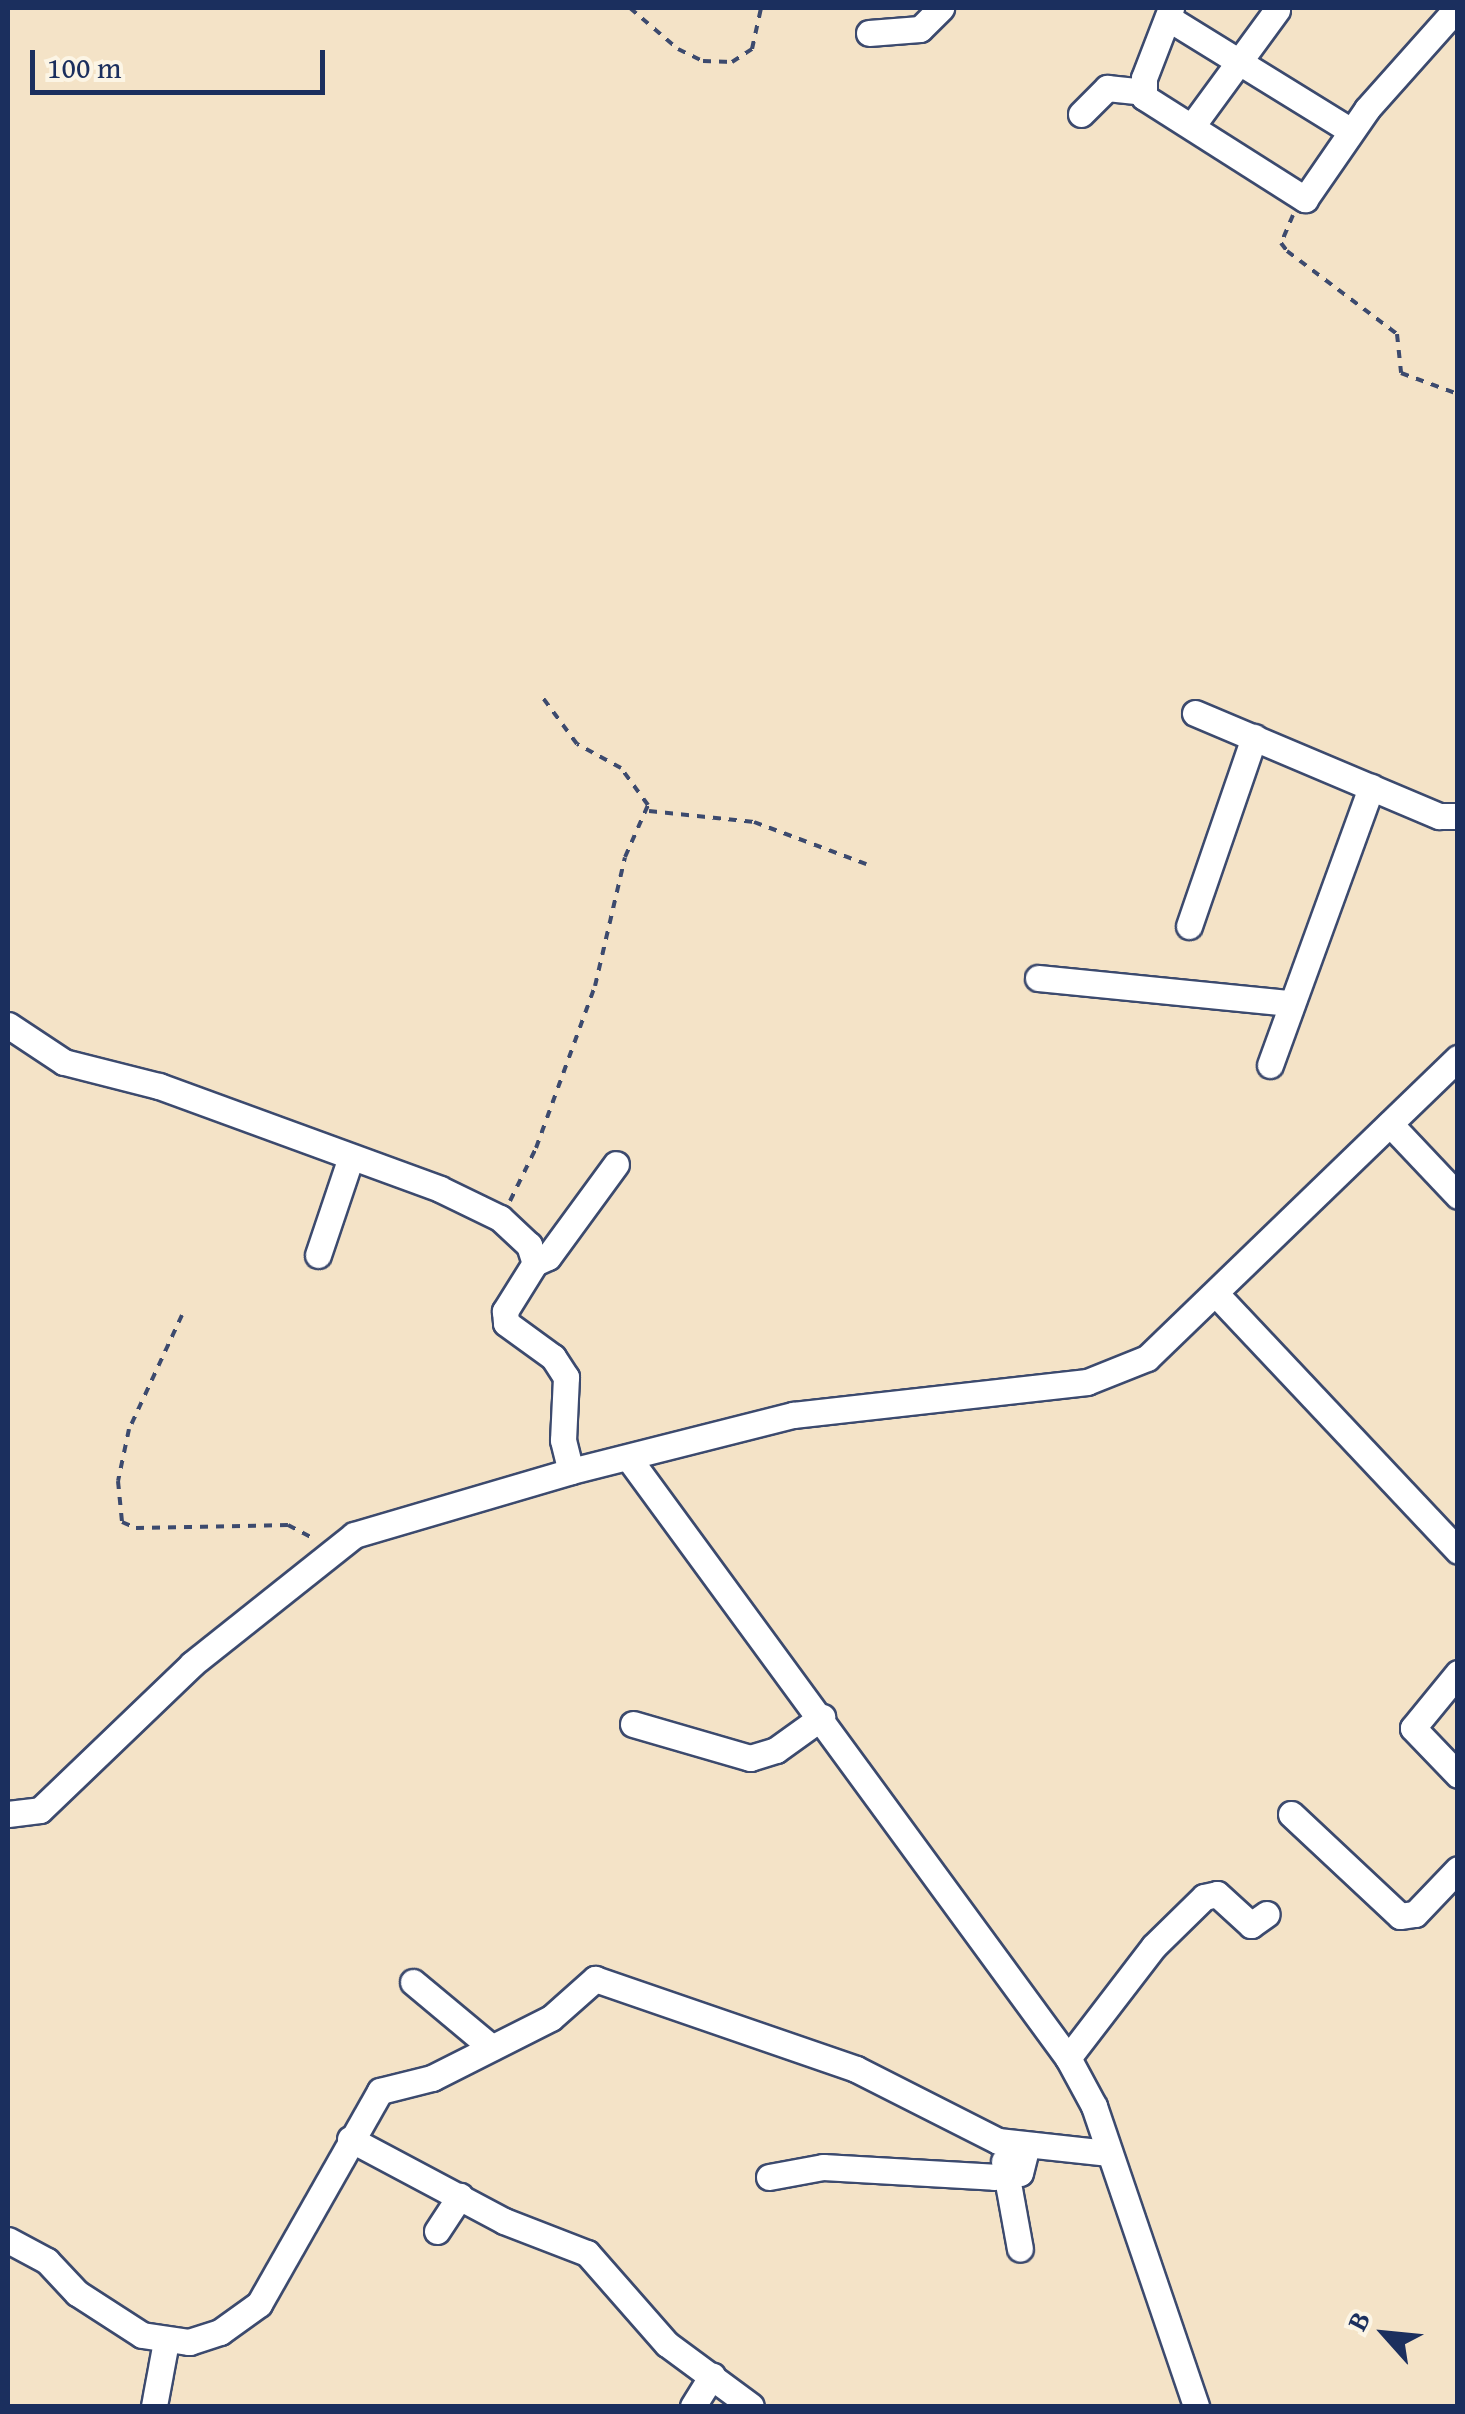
<!DOCTYPE html>
<html>
<head>
<meta charset="utf-8">
<style>
	body { margin:0 }
	#map { position:relative; width:1465px; height:2414px; overflow:hidden; background:#f4e3c7; font-family:"Gentium Book Plus",serif }
	div>[style] { position:absolute }
	.path>* { height:4px; margin-top:-2px; transform-origin:0; background:repeating-linear-gradient(90deg,#3c4a6e 0 8px,transparent 0 16px) }
	.roads { filter:drop-shadow(2px 0 #3c4a6e) drop-shadow(-2px 0 #3c4a6e) drop-shadow(0 2px #3c4a6e) drop-shadow(0 -2px #3c4a6e) }
	.minor>* { height:25px; margin:-12.5px; padding:0 12.5px; transform-origin:12.5px; border-radius:12.5px; background:#fff }
	span { translate:-50% -50%; white-space:nowrap; text-align:center; line-height:1.15; -webkit-text-stroke:8px #fcf5e5; paint-order:stroke }
	.frame { position:absolute; inset:0; border:10px solid #1b2f5e; pointer-events:none }
	.north { position:absolute; left:1335px; top:2284px; width:100px; height:100px; -webkit-text-stroke:8px #fcf5e5; paint-order:stroke; rotate:297deg; font-size:28px; font-weight:700; line-height:40px; text-align:center; color:#1b2f5e }
	.north::after { content:''; display:block; margin:auto; width:35px; height:45px; background:#1b2f5e; clip-path:polygon(50% 0,100% 100%,50% 72%,0 100%) }
	.scale { position:absolute; left:30px; top:50px; width:295px; height:45px; box-sizing:border-box; border:5px solid #1b2f5e; border-top:0; padding-left:12px; font-size:30px; line-height:35px; white-space:nowrap; color:#1b2f5e; -webkit-text-stroke:8px #fcf5e5; paint-order:stroke }
</style>
</head>
<body>
<div id="map">
	<div class="path">
		<div style="left:630px;top:8px;width:63px;rotate:40.5deg"></div>
		<div style="left:678px;top:49px;width:28px;rotate:26deg"></div>
		<div style="left:703px;top:61px;width:29px;rotate:2deg"></div>
		<div style="left:732px;top:62px;width:24px;rotate:-33deg"></div>
		<div style="left:752px;top:49px;width:42px;rotate:-77.6deg"></div>
		<div style="left:1293px;top:215px;width:30px;rotate:113deg"></div>
		<div style="left:1281px;top:243px;width:10px;rotate:53deg"></div>
		<div style="left:1287px;top:251px;width:138px;rotate:37deg"></div>
		<div style="left:1397px;top:334px;width:39px;rotate:84deg"></div>
		<div style="left:1401px;top:373px;width:61px;rotate:20.2deg"></div>
		<div style="left:649px;top:811px;width:106px;rotate:6deg"></div>
		<div style="left:754px;top:822px;width:120px;rotate:20.6deg"></div>
		<div style="left:510px;top:1201px;width:59px;rotate:-63.9deg"></div>
		<div style="left:536px;top:1148px;width:172px;rotate:-70deg"></div>
		<div style="left:595px;top:986px;width:132px;rotate:-76.9deg"></div>
		<div style="left:625px;top:857px;width:57px;rotate:-66.1deg"></div>
		<div style="left:648px;top:805px;width:46px;rotate:-126.1deg"></div>
		<div style="left:621px;top:768px;width:50px;rotate:-151.4deg"></div>
		<div style="left:577px;top:744px;width:57px;rotate:-126.5deg"></div>
		<div style="left:182px;top:1315px;width:126px;rotate:114.9deg"></div>
		<div style="left:129px;top:1429px;width:53px;rotate:101.9deg"></div>
		<div style="left:118px;top:1481px;width:41px;rotate:84.4deg"></div>
		<div style="left:122px;top:1522px;width:15px;rotate:23deg"></div>
		<div style="left:136px;top:1528px;width:152px;rotate:-1.1deg"></div>
		<div style="left:288px;top:1525px;width:30px;rotate:28deg"></div>
	</div>
	<div class="roads">
		<div class="minor">
			<div style="left:1171px;top:8px;width:75px;rotate:111.1deg"></div>
			<div style="left:1144px;top:78px;width:19px;rotate:90deg"></div>
			<div style="left:1144px;top:97px;width:191px;rotate:32.4deg"></div>
			<div style="left:1305px;top:199px;width:109px;rotate:-55.4deg"></div>
			<div style="left:1367px;top:109px;width:135px;rotate:-48.3deg"></div>
			<div style="left:1168px;top:18px;width:215px;rotate:31.7deg"></div>
			<div style="left:869px;top:33px;width:51px;rotate:-4.5deg"></div>
			<div style="left:920px;top:29px;width:30px;rotate:-45deg"></div>
			<div style="left:1081px;top:114px;width:37px;rotate:-45deg"></div>
			<div style="left:1107px;top:88px;width:36px;rotate:6deg"></div>
			<div style="left:1192px;top:126px;width:144px;rotate:-53.8deg"></div>
			<div style="left:1195px;top:713px;width:265px;rotate:22.9deg"></div>
			<div style="left:1439px;top:816px;width:19px"></div>
			<div style="left:1189px;top:926px;width:200px;rotate:-71deg"></div>
			<div style="left:1038px;top:978px;width:251px;rotate:5.7deg"></div>
			<div style="left:8px;top:1025px;width:67px;rotate:33.5deg"></div>
			<div style="left:64px;top:1062px;width:98px;rotate:14.2deg"></div>
			<div style="left:159px;top:1086px;width:299px;rotate:20.1deg"></div>
			<div style="left:440px;top:1189px;width:67px;rotate:25.8deg"></div>
			<div style="left:500px;top:1218px;width:40px;rotate:43deg"></div>
			<div style="left:529px;top:1245px;width:19px;rotate:72deg"></div>
			<div style="left:535px;top:1263px;width:57px;rotate:122deg"></div>
			<div style="left:505px;top:1311px;width:12px;rotate:85deg"></div>
			<div style="left:506px;top:1323px;width:58px;rotate:35.9deg"></div>
			<div style="left:553px;top:1357px;width:24px;rotate:57deg"></div>
			<div style="left:566px;top:1377px;width:63px;rotate:92.7deg"></div>
			<div style="left:563px;top:1440px;width:32px;rotate:76deg"></div>
			<div style="left:1270px;top:1065px;width:296px;rotate:-70deg"></div>
			<div style="left:1390px;top:1124px;width:99px;rotate:46.6deg"></div>
			<div style="left:318px;top:1255px;width:103px;rotate:-71.4deg"></div>
			<div style="left:535px;top:1263px;width:14px;rotate:-25deg"></div>
			<div style="left:548px;top:1257px;width:115px;rotate:-53.8deg"></div>
			<div style="left:1216px;top:1294px;width:353px;rotate:46.7deg"></div>
			<div style="left:630px;top:1460px;width:741px;rotate:53.78deg"></div>
			<div style="left:1068px;top:2058px;width:55px;rotate:61.6deg"></div>
			<div style="left:1094px;top:2106px;width:317px;rotate:71.2deg"></div>
			<div style="left:1458px;top:1673px;width:71px;rotate:129.3deg"></div>
			<div style="left:1413px;top:1728px;width:65px;rotate:46.2deg"></div>
			<div style="left:633px;top:1724px;width:122px;rotate:16.2deg"></div>
			<div style="left:750px;top:1758px;width:27px;rotate:-17deg"></div>
			<div style="left:776px;top:1750px;width:57px;rotate:-35.7deg"></div>
			<div style="left:8px;top:1814px;width:32px;rotate:-7deg"></div>
			<div style="left:40px;top:1810px;width:211px;rotate:-43.8deg"></div>
			<div style="left:192px;top:1664px;width:207px;rotate:-38.5deg"></div>
			<div style="left:354px;top:1535px;width:226px;rotate:-16.4deg"></div>
			<div style="left:571px;top:1471px;width:229px;rotate:-14.2deg"></div>
			<div style="left:793px;top:1415px;width:296px;rotate:-6.4deg"></div>
			<div style="left:1087px;top:1382px;width:65px;rotate:-21.8deg"></div>
			<div style="left:1147px;top:1358px;width:432px;rotate:-44deg"></div>
			<div style="left:1291px;top:1814px;width:149px;rotate:43.1deg"></div>
			<div style="left:1400px;top:1916px;width:15px;rotate:-8deg"></div>
			<div style="left:1415px;top:1914px;width:62px;rotate:-46.3deg"></div>
			<div style="left:413px;top:1982px;width:102px;rotate:39.8deg"></div>
			<div style="left:1068px;top:2058px;width:141px;rotate:-52.5deg"></div>
			<div style="left:1154px;top:1946px;width:70px;rotate:-44.4deg"></div>
			<div style="left:1204px;top:1897px;width:13px;rotate:-13deg"></div>
			<div style="left:1217px;top:1894px;width:46px;rotate:42.4deg"></div>
			<div style="left:1251px;top:1925px;width:19px;rotate:-35deg"></div>
			<div style="left:350px;top:2139px;width:174px;rotate:28deg"></div>
			<div style="left:504px;top:2221px;width:89px;rotate:21.1deg"></div>
			<div style="left:587px;top:2253px;width:121px;rotate:48.7deg"></div>
			<div style="left:667px;top:2344px;width:104px;rotate:36.4deg"></div>
			<div style="left:1004px;top:2161px;width:89px;rotate:79.7deg"></div>
			<div style="left:769px;top:2177px;width:55px;rotate:-10.5deg"></div>
			<div style="left:823px;top:2167px;width:171px;rotate:3.3deg"></div>
			<div style="left:994px;top:2177px;width:26px;rotate:-9deg"></div>
			<div style="left:1020px;top:2173px;width:29px;rotate:-76deg"></div>
			<div style="left:437px;top:2231px;width:42px;rotate:-56.7deg"></div>
			<div style="left:8px;top:2240px;width:44px;rotate:28.3deg"></div>
			<div style="left:47px;top:2261px;width:44px;rotate:46.8deg"></div>
			<div style="left:77px;top:2293px;width:77px;rotate:32.9deg"></div>
			<div style="left:142px;top:2335px;width:48px;rotate:8.5deg"></div>
			<div style="left:189px;top:2342px;width:33px;rotate:-18deg"></div>
			<div style="left:220px;top:2332px;width:48px;rotate:-35.7deg"></div>
			<div style="left:259px;top:2304px;width:245px;rotate:-60.4deg"></div>
			<div style="left:380px;top:2091px;width:54px;rotate:-14deg"></div>
			<div style="left:432px;top:2078px;width:133px;rotate:-26.8deg"></div>
			<div style="left:551px;top:2018px;width:59px;rotate:-41.6deg"></div>
			<div style="left:595px;top:1979px;width:276px;rotate:19deg"></div>
			<div style="left:856px;top:2069px;width:159px;rotate:26.9deg"></div>
			<div style="left:998px;top:2141px;width:112px;rotate:6.2deg"></div>
			<div style="left:154px;top:2406px;width:66px;rotate:-79.5deg"></div>
			<div style="left:693px;top:2406px;width:36px;rotate:-58deg"></div>
		</div>
	</div>
	<div class="frame"></div>
	<div class="north">B</div>
	<div class="scale">100 m</div>
</div>
</body>
</html>
